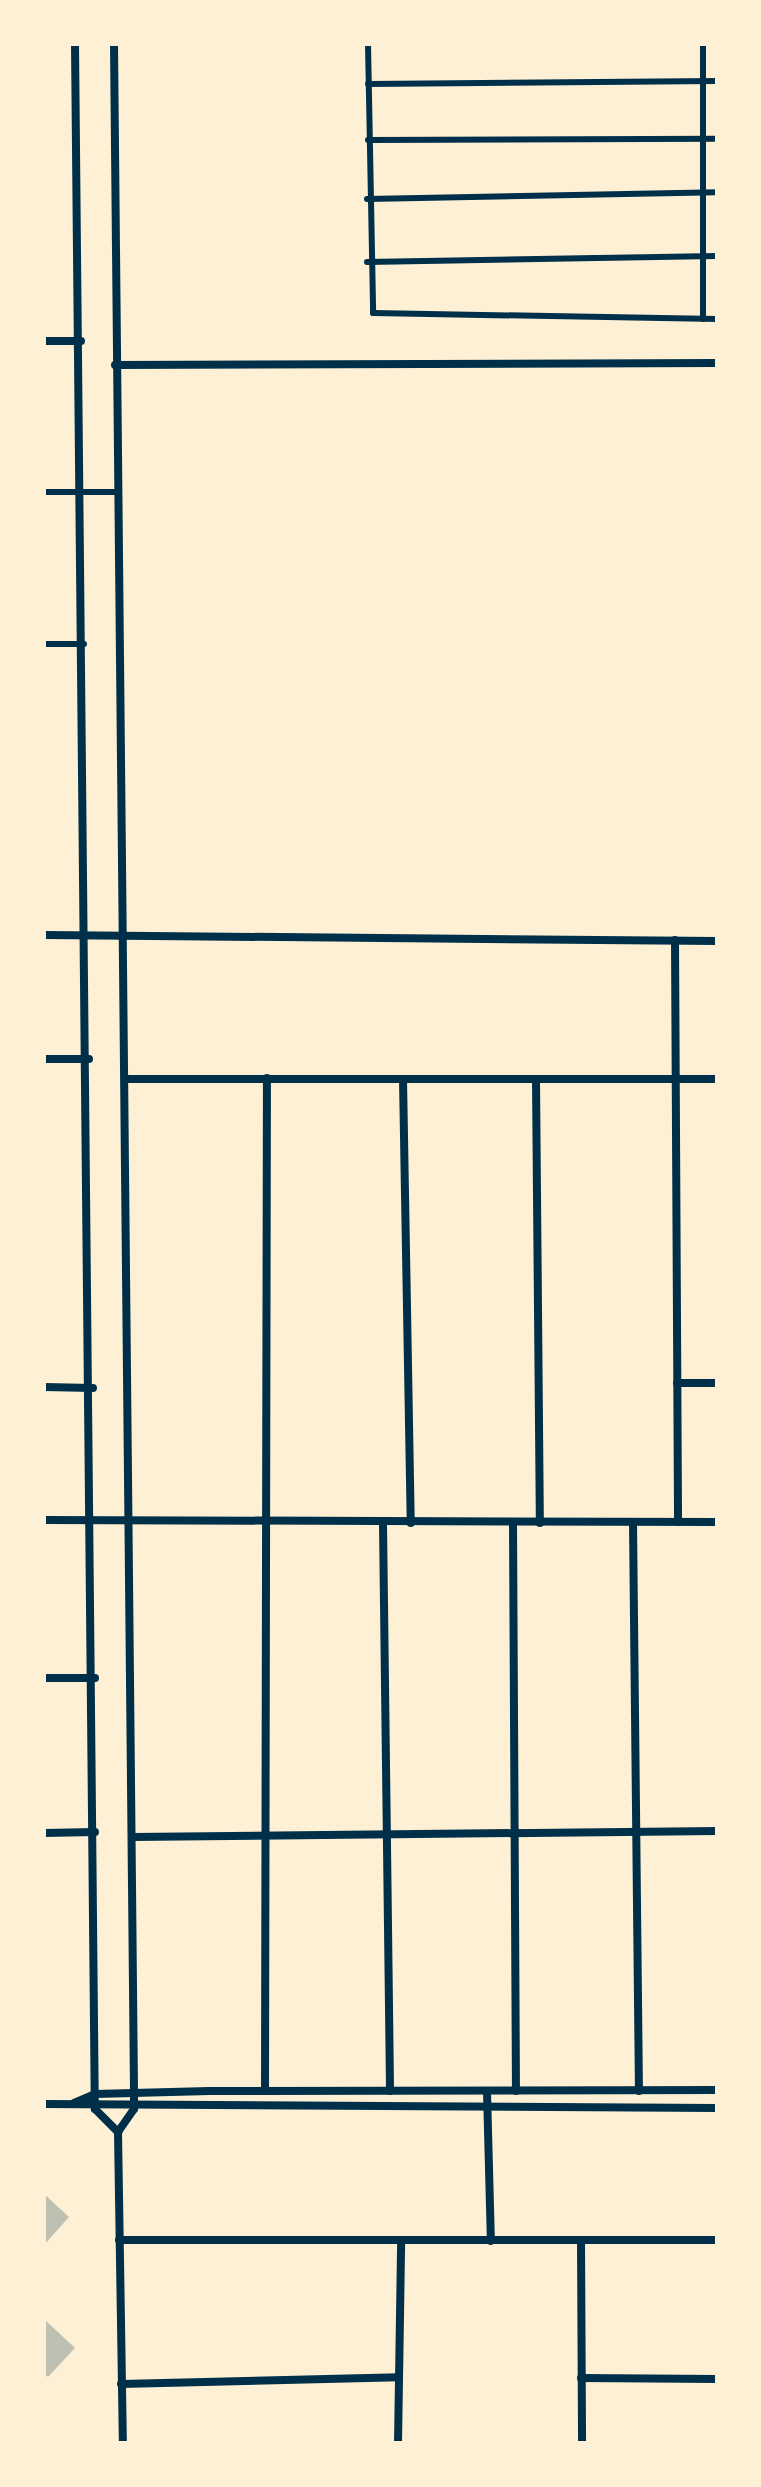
<!DOCTYPE html>
<html>
<head>
<meta charset="utf-8">
<style>
	body { margin:0 }
	#map { position:relative; width:761px; height:2487px; overflow:hidden; background:#fdf0d5; font-family:"Fira Sans Condensed",sans-serif }
	div>[style] { position:absolute }
	.building>* { inset:0; background:#bec0b2 }
	.service>* { height:6px; margin:-3px; padding:0 3px; transform-origin:3px; border-radius:3px; background:#003049 }
	.minor>* { height:8px; margin:-4px; padding:0 4px; transform-origin:4px; border-radius:4px; background:#003049 }
	span { translate:-50% -50%; white-space:nowrap; text-align:center; line-height:1.15; -webkit-text-stroke:7px #fdf0d5; paint-order:stroke }
	.frame { position:absolute; inset:0; border:46px solid #fdf0d5; pointer-events:none }
</style>
</head>
<body>
<div id="map">
	<div class="building">
		<div style="clip-path:polygon(44px 2194px,69px 2217px,44px 2245px)"></div>
		<div style="clip-path:polygon(44px 2319px,75px 2348px,48px 2377px,44px 2373px)"></div>
	</div>
	<div class="service">
		<div style="left:368px;top:44px;width:269px;rotate:88.9deg"></div>
		<div style="left:373px;top:313px;width:344px;rotate:1deg"></div>
		<div style="left:703px;top:44px;width:275px;rotate:90deg"></div>
		<div style="left:368px;top:84px;width:349px;rotate:-0.5deg"></div>
		<div style="left:368px;top:140px;width:349px;rotate:-0.2deg"></div>
		<div style="left:367px;top:199px;width:350px;rotate:-1.1deg"></div>
		<div style="left:367px;top:262px;width:350px;rotate:-1deg"></div>
		<div style="left:44px;top:492px;width:70px"></div>
		<div style="left:44px;top:644px;width:40px"></div>
	</div>
	<div class="minor">
		<div style="left:75px;top:44px;width:2065px;rotate:89.45deg"></div>
		<div style="left:95px;top:2109px;width:33px;rotate:45deg"></div>
		<div style="left:114px;top:44px;width:2049px;rotate:89.44deg"></div>
		<div style="left:134px;top:2093px;width:16px;rotate:90deg"></div>
		<div style="left:134px;top:2109px;width:28px;rotate:125deg"></div>
		<div style="left:118px;top:2132px;width:311px;rotate:89.1deg"></div>
		<div style="left:44px;top:341px;width:37px"></div>
		<div style="left:115px;top:365px;width:602px;rotate:-0.19deg"></div>
		<div style="left:44px;top:935px;width:673px;rotate:0.51deg"></div>
		<div style="left:675px;top:940px;width:582px;rotate:89.7deg"></div>
		<div style="left:44px;top:1059px;width:45px"></div>
		<div style="left:126px;top:1079px;width:591px"></div>
		<div style="left:403px;top:1079px;width:444px;rotate:89deg"></div>
		<div style="left:536px;top:1080px;width:443px;rotate:89.5deg"></div>
		<div style="left:677px;top:1383px;width:40px"></div>
		<div style="left:44px;top:1387px;width:49px;rotate:1.2deg"></div>
		<div style="left:44px;top:1520px;width:673px;rotate:0.17deg"></div>
		<div style="left:633px;top:1522px;width:569px;rotate:89.4deg"></div>
		<div style="left:383px;top:1523px;width:568px;rotate:89.29deg"></div>
		<div style="left:513px;top:1523px;width:568px;rotate:89.7deg"></div>
		<div style="left:44px;top:1678px;width:51px"></div>
		<div style="left:44px;top:1833px;width:51px;rotate:-1.1deg"></div>
		<div style="left:132px;top:1837px;width:585px;rotate:-0.59deg"></div>
		<div style="left:265px;top:2091px;width:1013px;rotate:-89.89deg"></div>
		<div style="left:487px;top:2092px;width:149px;rotate:88.5deg"></div>
		<div style="left:74px;top:2103px;width:23px;rotate:-23deg"></div>
		<div style="left:95px;top:2094px;width:114px;rotate:-1.5deg"></div>
		<div style="left:209px;top:2091px;width:508px;rotate:-0.11deg"></div>
		<div style="left:44px;top:2104px;width:673px;rotate:0.34deg"></div>
		<div style="left:119px;top:2240px;width:598px"></div>
		<div style="left:581px;top:2241px;width:202px;rotate:89.7deg"></div>
		<div style="left:581px;top:2378px;width:136px;rotate:0.4deg"></div>
		<div style="left:121px;top:2384px;width:278px;rotate:-1.4deg"></div>
		<div style="left:398px;top:2443px;width:202px;rotate:-89.1deg"></div>
	</div>
	<div class="frame"></div>
</div>
</body>
</html>
